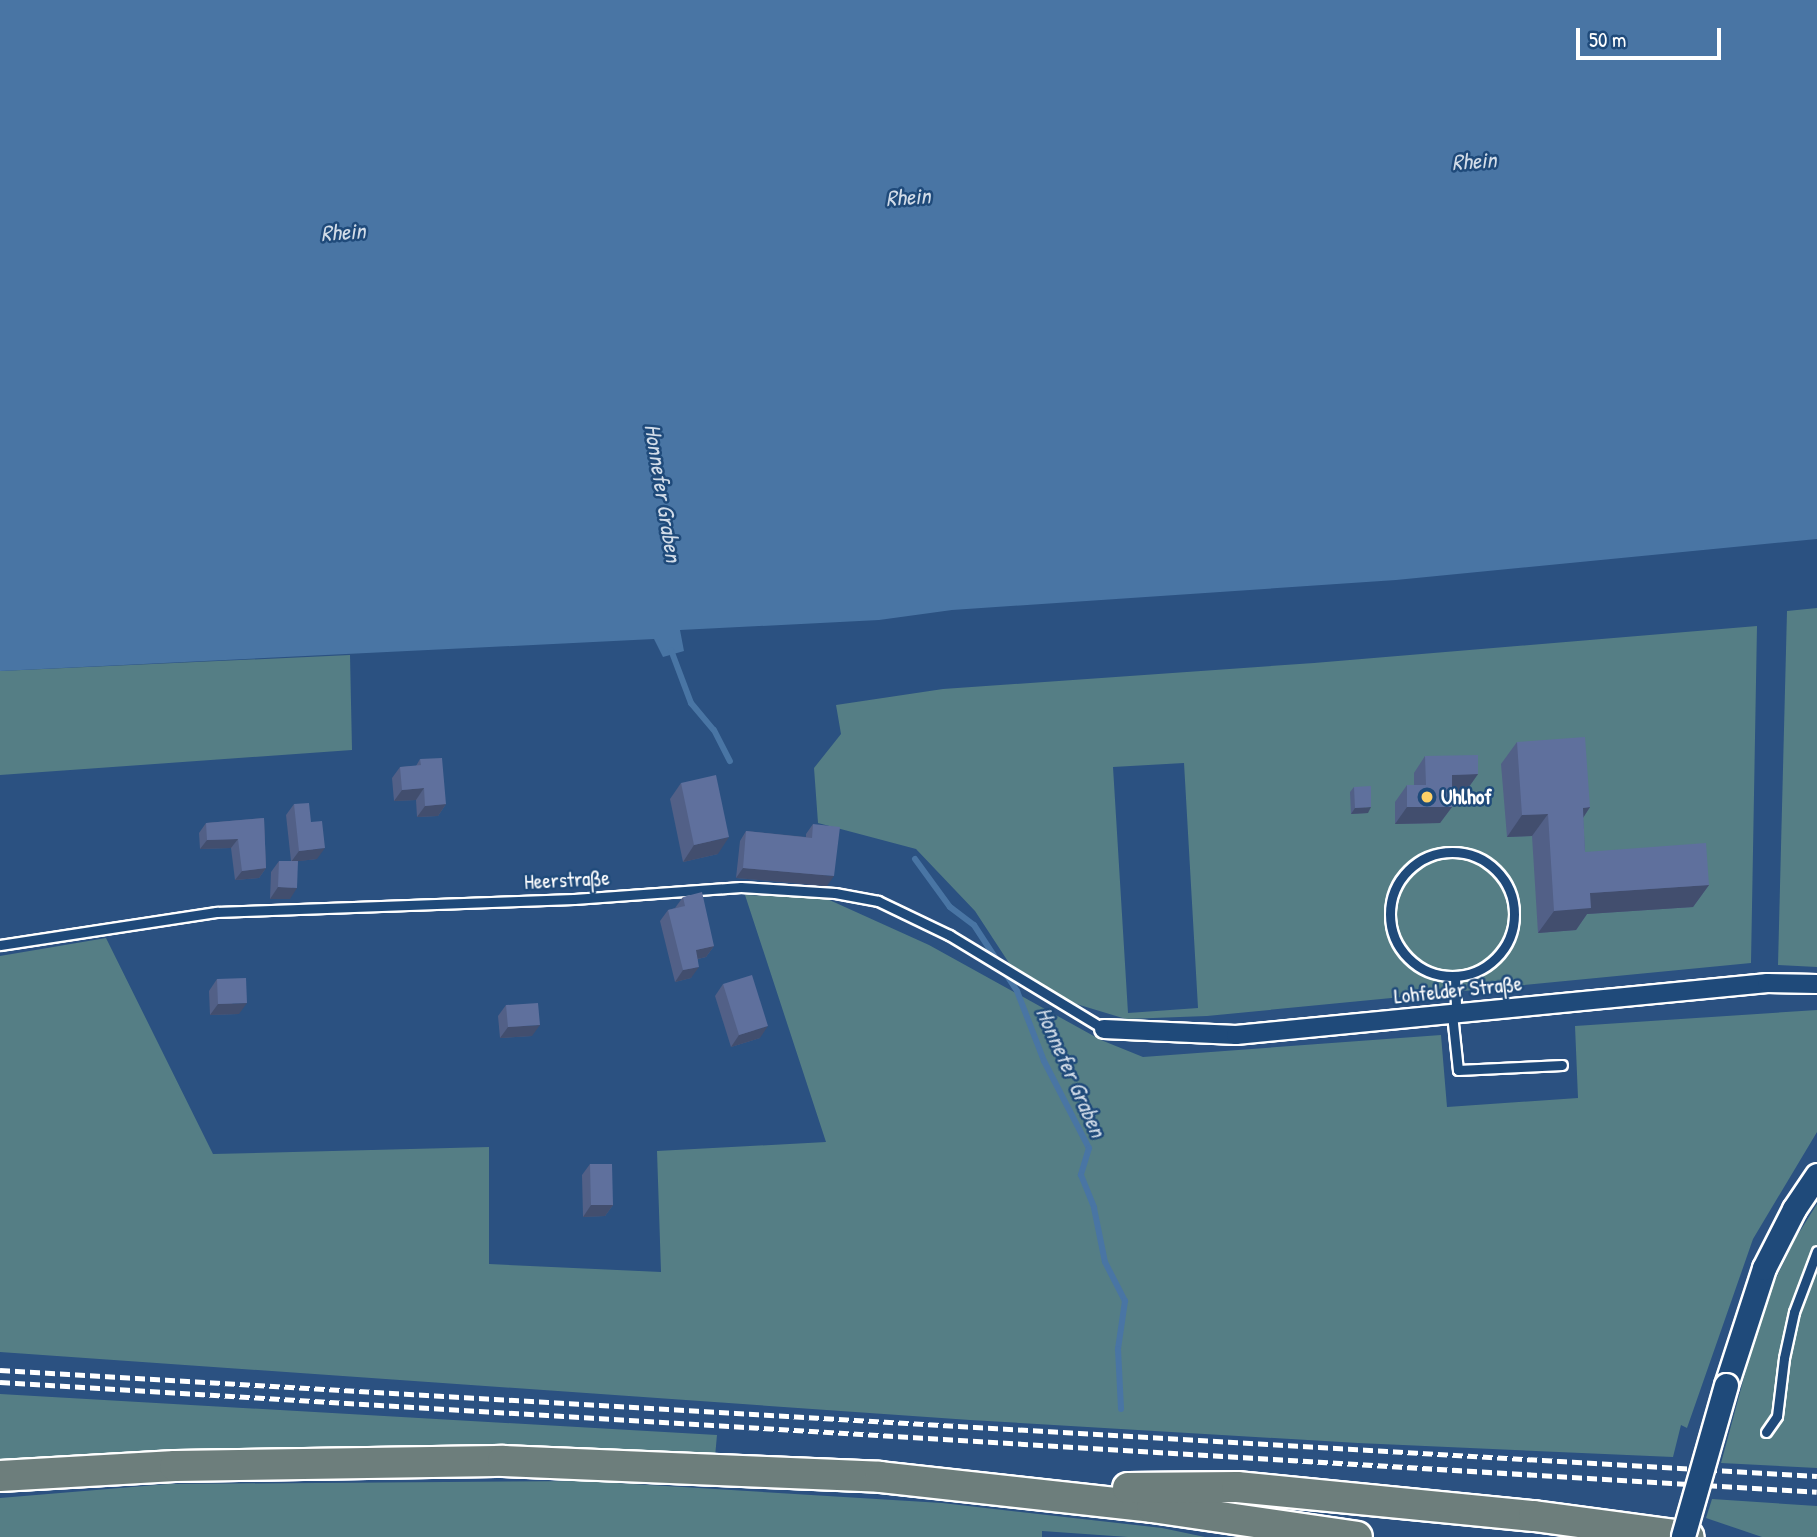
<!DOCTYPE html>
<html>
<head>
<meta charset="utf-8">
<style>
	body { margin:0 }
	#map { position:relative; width:1817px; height:1537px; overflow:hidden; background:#2b5181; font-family:"Patrick Hand",sans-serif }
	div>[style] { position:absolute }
	.green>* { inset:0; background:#557e85 }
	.water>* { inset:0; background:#4975a4 }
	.stream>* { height:6px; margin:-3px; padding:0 3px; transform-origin:3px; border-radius:3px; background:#4975a4 }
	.roads { filter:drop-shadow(2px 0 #fff) drop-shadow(-2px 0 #fff) drop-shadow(0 2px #fff) drop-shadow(0 -2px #fff) }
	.service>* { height:9px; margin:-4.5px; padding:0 4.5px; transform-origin:4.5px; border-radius:4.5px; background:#1f4a7a }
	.service>.ring { margin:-4.5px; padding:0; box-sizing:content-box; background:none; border:9px solid #1f4a7a; border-radius:50% }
	.minor>* { height:18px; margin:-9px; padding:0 9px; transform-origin:9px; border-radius:9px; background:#1f4a7a }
	.tertiary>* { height:23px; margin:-11.5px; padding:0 11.5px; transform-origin:11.5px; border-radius:11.5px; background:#1f4a7a }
	.primary>* { height:30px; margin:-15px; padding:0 15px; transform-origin:15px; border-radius:15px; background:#6d7e7c }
	.rail>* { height:5px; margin-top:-2.5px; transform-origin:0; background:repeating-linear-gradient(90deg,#fff 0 10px,transparent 0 15px) }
	.bridges { filter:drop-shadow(2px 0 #fff) drop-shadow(-2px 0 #fff) drop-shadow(0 2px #fff) drop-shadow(0 -2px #fff) }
	.tertiary-bridge>* { height:23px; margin:-11.5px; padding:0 11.5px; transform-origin:11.5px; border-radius:11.5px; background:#1f4a7a }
	.wall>* { inset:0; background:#526087 }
	.shaded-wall>* { inset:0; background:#424e6e }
	.building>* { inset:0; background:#5f709d }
	.dots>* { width:19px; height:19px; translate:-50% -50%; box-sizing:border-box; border:4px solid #1f4a7a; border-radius:50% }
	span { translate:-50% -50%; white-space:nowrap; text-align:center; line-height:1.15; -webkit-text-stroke:5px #1f4a7a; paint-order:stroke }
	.poi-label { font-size:21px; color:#fff; font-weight:700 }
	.left { translate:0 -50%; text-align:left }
	.street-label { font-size:21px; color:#fff }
	.water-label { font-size:23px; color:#d2dce8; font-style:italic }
	.scale { position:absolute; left:1576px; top:28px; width:145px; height:32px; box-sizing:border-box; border:4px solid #fff; border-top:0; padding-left:9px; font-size:21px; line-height:24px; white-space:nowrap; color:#fff; -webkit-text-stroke:5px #1f4a7a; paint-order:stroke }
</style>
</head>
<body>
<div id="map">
	<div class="green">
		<div style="clip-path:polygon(1817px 608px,1817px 967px,1778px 965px,1787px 611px)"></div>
		<div style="clip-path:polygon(evenodd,1757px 626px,1751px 963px,1207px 1016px,1126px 1019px,1073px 1003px,1009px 963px,975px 911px,916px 849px,818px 823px,814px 768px,841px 734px,836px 705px,943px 689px,1314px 663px,1757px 626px,1184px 763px,1198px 1008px,1128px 1013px,1113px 767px,1184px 763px)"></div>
		<div style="clip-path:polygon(350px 655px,352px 750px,0 775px,0 671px)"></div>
		<div style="clip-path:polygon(745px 895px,825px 898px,929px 945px,1101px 1040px,1143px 1057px,1441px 1035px,1447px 1107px,1578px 1098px,1575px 1026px,1817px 1010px,1817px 1132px,1753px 1239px,1687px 1428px,1681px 1425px,1673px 1457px,1358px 1443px,970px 1420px,0 1352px,0 956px,106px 938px,213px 1154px,489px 1147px,489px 1264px,661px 1272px,657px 1151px,826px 1142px)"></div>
		<div style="clip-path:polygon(1817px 1204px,1817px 1468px,1721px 1463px,1764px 1303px,1795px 1239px)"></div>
		<div style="clip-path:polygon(0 1394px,717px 1435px,715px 1457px,510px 1446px,364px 1446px,0 1460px)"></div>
		<div style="clip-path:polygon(584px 1481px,942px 1503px,1162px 1528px,1205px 1537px,1128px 1537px,1042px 1531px,1042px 1537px,0 1537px,0 1498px,168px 1484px)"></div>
		<div style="clip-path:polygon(1712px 1499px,1817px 1506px,1817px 1537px,1762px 1537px,1706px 1518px)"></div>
	</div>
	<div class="water">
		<div style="clip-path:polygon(0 0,1817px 0,1817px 539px,1396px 580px,952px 610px,879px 620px,680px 630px,684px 651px,663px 657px,654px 639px,0 671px)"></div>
	</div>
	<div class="stream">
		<div style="left:671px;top:650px;width:57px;rotate:69.3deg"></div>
		<div style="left:691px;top:703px;width:35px;rotate:50deg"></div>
		<div style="left:714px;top:730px;width:35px;rotate:63deg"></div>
		<div style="left:915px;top:859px;width:59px;rotate:53.9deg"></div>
		<div style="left:950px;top:907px;width:30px;rotate:37deg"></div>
		<div style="left:974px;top:925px;width:79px;rotate:56.9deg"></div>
		<div style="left:1017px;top:991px;width:75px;rotate:68.9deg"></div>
		<div style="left:1044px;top:1061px;width:98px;rotate:62.7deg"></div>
		<div style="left:1089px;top:1148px;width:28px;rotate:107deg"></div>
		<div style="left:1081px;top:1175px;width:35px;rotate:68deg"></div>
		<div style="left:1094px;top:1208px;width:55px;rotate:78.5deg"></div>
		<div style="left:1105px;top:1262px;width:44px;rotate:62.9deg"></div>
		<div style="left:1125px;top:1301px;width:49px;rotate:98.3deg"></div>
		<div style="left:1118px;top:1349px;width:60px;rotate:87.1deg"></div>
	</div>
	<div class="roads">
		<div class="service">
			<div class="ring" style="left:1390px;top:852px;width:115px;height:115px"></div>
			<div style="left:0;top:945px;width:219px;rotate:-8.7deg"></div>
			<div style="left:216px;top:912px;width:358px;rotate:-2.1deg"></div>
			<div style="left:574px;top:899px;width:167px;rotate:-4.1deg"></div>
			<div style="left:741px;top:887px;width:94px;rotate:3.7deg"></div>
			<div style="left:835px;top:893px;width:44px;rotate:10.5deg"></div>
			<div style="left:878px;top:901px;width:79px;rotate:25.6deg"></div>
			<div style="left:949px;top:935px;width:181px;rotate:31.2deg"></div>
			<div style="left:1455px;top:977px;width:36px;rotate:88deg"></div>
			<div style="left:1452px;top:1014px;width:56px;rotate:83.9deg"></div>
			<div style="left:1458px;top:1070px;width:104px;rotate:-2.8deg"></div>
			<div style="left:1766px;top:1432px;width:19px;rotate:-55deg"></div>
			<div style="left:1777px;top:1416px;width:58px;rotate:-83.1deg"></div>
			<div style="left:1784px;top:1358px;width:47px;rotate:-77.7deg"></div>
			<div style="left:1794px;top:1312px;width:65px;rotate:-69.3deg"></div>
		</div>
		<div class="minor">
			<div style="left:1104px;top:1029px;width:132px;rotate:2.6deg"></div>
			<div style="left:1236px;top:1035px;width:534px;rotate:-5.59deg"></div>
			<div style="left:1767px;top:983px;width:50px;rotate:1.1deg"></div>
		</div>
		<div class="tertiary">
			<div style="left:1726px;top:1385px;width:123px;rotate:-72deg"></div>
			<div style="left:1764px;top:1268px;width:66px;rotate:-63deg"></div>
			<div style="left:1794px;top:1209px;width:41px;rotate:-55.9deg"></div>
		</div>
		<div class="primary">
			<div style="left:0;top:1476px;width:175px;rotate:-3.3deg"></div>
			<div style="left:175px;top:1466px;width:328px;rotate:-0.9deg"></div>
			<div style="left:503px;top:1461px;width:377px;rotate:2.4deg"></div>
			<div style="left:880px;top:1477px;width:274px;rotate:6.3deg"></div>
			<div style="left:1152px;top:1507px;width:207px;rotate:8.3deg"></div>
			<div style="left:1128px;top:1488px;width:109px;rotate:-0.5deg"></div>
			<div style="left:1237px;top:1487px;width:298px;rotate:5.6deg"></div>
			<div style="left:1534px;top:1516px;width:156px;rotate:7.7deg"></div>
		</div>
	</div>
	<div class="rail">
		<div style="left:0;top:1370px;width:1820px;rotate:3.34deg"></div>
		<div style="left:0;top:1382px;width:1820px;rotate:3.46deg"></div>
	</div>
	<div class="bridges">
		<div class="tertiary-bridge">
			<div style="left:1683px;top:1536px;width:157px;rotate:-74.1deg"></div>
		</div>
	</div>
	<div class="wall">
		<div style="clip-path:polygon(1517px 742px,1590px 807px,1583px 818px,1585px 852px,1709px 885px,1693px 907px,1587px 914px,1576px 930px,1538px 933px,1532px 836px,1507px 837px,1501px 764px)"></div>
		<div style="clip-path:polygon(1425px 756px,1478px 774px,1466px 791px,1452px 791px,1452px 807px,1440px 823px,1395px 824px,1395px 802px,1407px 785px,1414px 785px,1414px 773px)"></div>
		<div style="clip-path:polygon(420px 759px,446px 804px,438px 816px,417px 817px,416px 800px,394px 801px,392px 778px,400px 767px,416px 766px)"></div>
		<div style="clip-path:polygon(681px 783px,718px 854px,683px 862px,670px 799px)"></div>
		<div style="clip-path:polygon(1354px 787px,1368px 813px,1351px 814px,1350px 792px)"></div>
		<div style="clip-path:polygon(294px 804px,317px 859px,298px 861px,290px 899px,270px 899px,271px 872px,279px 861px,291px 861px,286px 815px)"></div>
		<div style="clip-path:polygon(264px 818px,266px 868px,259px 878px,235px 880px,231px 848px,200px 849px,199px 833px,206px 823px)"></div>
		<div style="clip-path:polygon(813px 824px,827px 886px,736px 878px,740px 841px,746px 831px,806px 837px,806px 834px)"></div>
		<div style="clip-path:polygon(683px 897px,714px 946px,706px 957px,698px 959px,691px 978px,675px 982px,660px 921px,668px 910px,675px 908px)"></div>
		<div style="clip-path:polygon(217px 979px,239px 1014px,210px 1015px,209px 991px)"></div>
		<div style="clip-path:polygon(723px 984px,760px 1038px,731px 1047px,715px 996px)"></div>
		<div style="clip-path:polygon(506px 1005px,532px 1036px,500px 1038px,498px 1016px)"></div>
		<div style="clip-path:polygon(590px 1164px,613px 1205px,605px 1216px,583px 1217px,582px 1175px)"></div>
	</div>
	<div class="shaded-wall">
		<div style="clip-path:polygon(1478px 774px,1466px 791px,1440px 791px,1452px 775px)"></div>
		<div style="clip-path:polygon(424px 788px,416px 800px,394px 801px,402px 790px)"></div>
		<div style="clip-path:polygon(446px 804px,438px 816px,417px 817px,425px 806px)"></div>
		<div style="clip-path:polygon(1371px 807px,1368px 813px,1351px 814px,1355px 808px)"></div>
		<div style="clip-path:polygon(1407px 807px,1452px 807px,1440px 823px,1395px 824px)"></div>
		<div style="clip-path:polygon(1590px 807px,1575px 830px,1583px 808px)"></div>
		<div style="clip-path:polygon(1548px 814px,1532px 836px,1507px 837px,1522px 815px)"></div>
		<div style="clip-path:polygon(729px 837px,718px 854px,683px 862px,694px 845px)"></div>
		<div style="clip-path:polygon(238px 839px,231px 848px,200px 849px,207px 840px)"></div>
		<div style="clip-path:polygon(325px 848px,317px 859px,291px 862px,299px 851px)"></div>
		<div style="clip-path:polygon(266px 868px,259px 878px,235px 880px,242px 871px)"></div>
		<div style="clip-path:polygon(743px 868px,834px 876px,827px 886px,736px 878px)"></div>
		<div style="clip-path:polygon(1709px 885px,1693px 907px,1587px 914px,1576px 930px,1538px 933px,1554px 911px,1590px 893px)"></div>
		<div style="clip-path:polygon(278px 887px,297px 888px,290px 899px,270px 899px)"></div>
		<div style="clip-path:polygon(714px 946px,706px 957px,688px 961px,696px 950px)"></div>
		<div style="clip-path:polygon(699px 967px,691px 978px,675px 982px,683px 970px)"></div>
		<div style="clip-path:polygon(247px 1003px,239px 1014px,210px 1015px,218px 1004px)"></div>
		<div style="clip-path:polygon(540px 1025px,532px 1036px,500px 1038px,508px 1027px)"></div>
		<div style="clip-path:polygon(768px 1026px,760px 1038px,731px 1047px,739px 1035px)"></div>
		<div style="clip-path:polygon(591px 1205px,613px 1205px,605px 1216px,583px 1217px)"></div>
	</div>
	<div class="building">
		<div style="clip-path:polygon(1585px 737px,1590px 807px,1583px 808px,1585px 852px,1706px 843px,1709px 885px,1590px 893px,1591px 908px,1554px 911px,1548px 814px,1522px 815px,1517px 742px)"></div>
		<div style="clip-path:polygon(1478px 755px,1478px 774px,1452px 775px,1452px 807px,1407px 807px,1407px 785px,1426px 785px,1425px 756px)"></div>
		<div style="clip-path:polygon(442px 758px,446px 804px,425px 806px,424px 788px,402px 790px,400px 767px,421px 765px,420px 759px)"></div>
		<div style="clip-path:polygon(716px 775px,729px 837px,694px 845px,681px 783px)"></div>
		<div style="clip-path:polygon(1371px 786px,1371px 807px,1355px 808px,1354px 787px)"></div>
		<div style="clip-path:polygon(309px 803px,311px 822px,322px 821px,325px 848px,299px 851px,294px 804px)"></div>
		<div style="clip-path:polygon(264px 818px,266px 868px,242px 871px,238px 839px,207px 840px,206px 823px)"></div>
		<div style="clip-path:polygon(813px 824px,840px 827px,834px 876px,743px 868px,746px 831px,812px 838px)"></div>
		<div style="clip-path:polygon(279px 861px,298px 861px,297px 888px,278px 887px)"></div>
		<div style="clip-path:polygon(702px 892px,714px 946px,696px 950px,699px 967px,683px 970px,668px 910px,685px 906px,683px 897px)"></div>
		<div style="clip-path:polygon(752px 975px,768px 1026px,739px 1035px,723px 984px)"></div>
		<div style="clip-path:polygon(246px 978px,247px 1003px,218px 1004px,217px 979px)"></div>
		<div style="clip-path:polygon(538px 1003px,540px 1025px,508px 1027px,506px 1005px)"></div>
		<div style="clip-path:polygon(590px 1164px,612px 1164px,613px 1205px,591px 1205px)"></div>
	</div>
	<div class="dots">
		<div style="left:1427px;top:797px;background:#ffd166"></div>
	</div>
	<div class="poi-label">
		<span class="left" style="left:1441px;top:797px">Uhlhof</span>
	</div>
	<div class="street-label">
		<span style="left:567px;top:880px;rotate:-3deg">Heerstraße</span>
		<span style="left:1458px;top:990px;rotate:-6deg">Lohfelder Straße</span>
	</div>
	<div class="water-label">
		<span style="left:1474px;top:161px;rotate:-4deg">Rhein</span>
		<span style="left:908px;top:197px;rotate:-4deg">Rhein</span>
		<span style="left:343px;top:232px;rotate:-4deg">Rhein</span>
		<span style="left:663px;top:493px;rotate:81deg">Honnefer Graben</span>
		<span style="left:1071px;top:1072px;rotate:66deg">Honnefer Graben</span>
	</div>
	<div class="scale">50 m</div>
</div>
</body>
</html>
